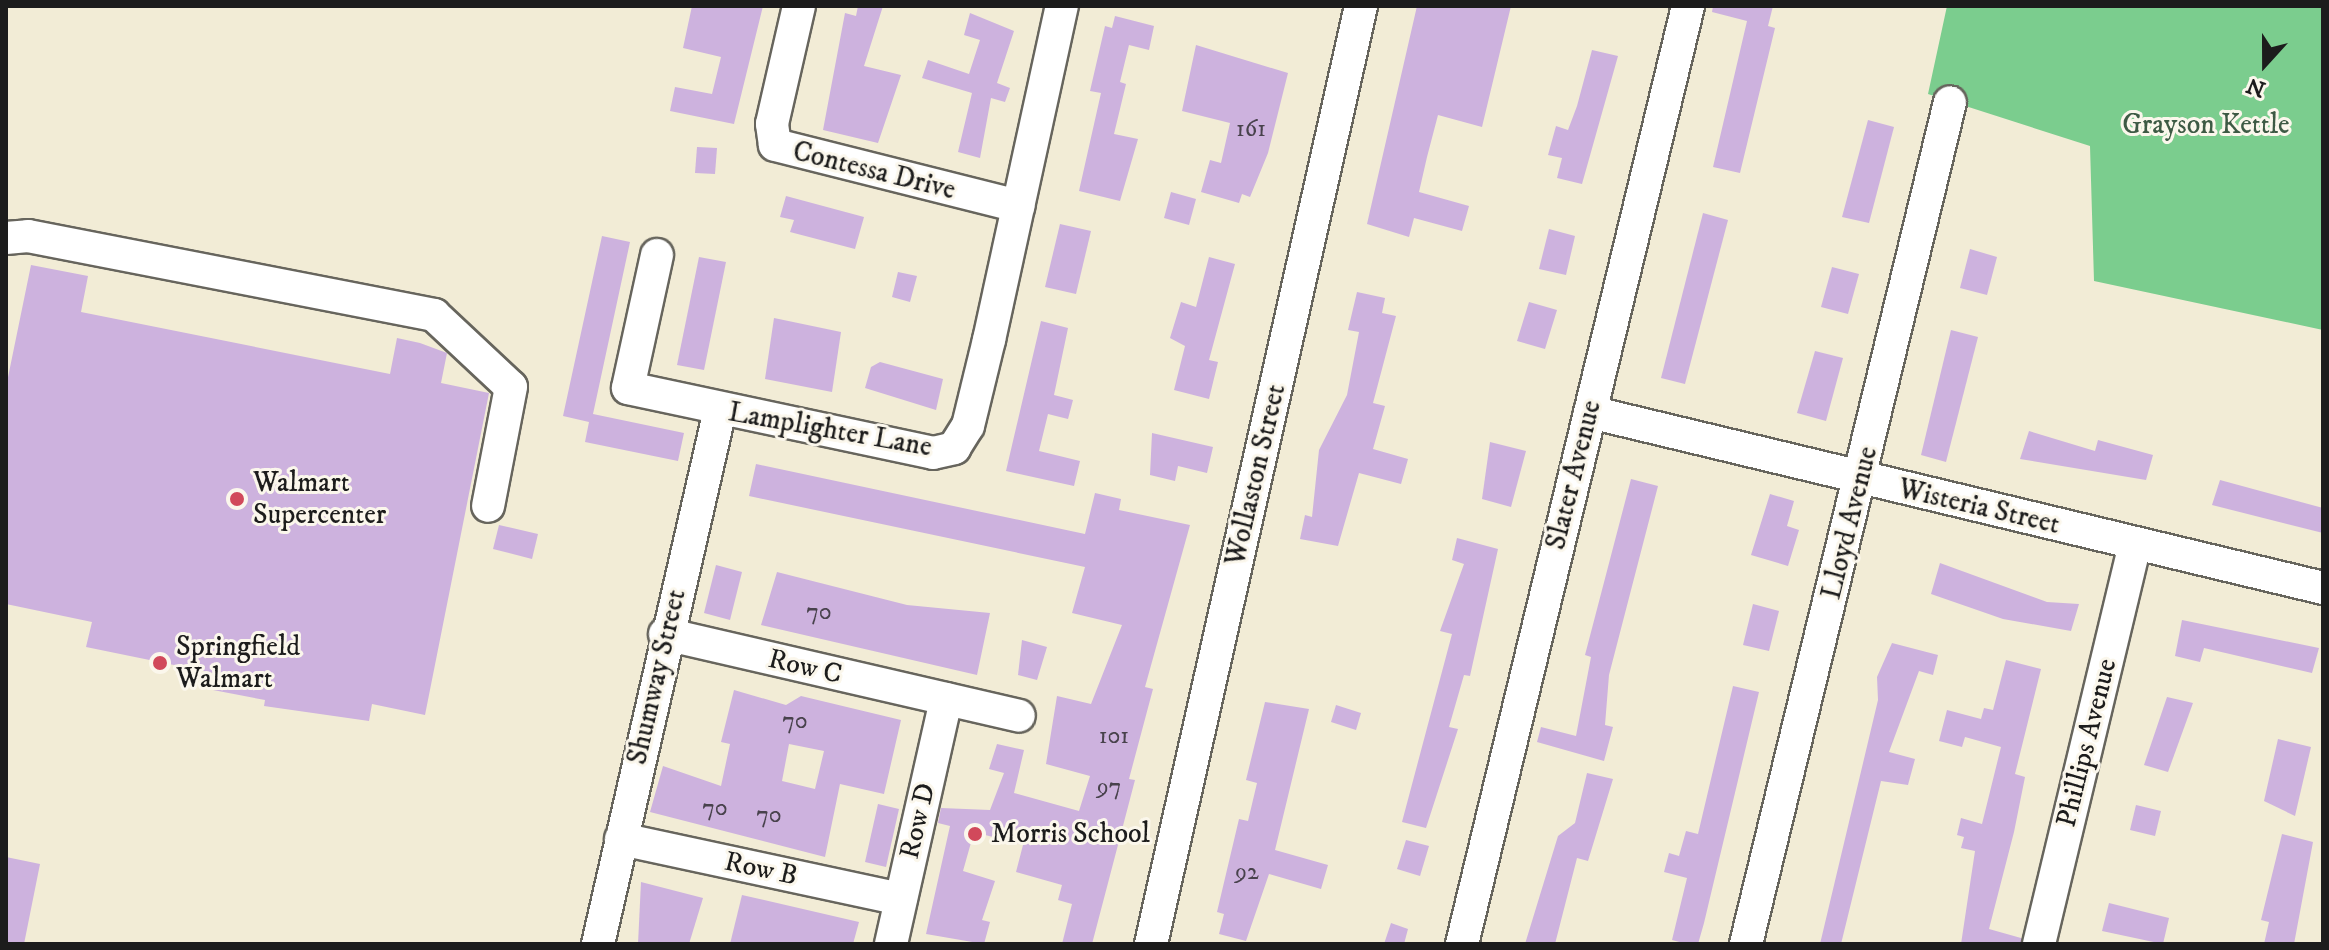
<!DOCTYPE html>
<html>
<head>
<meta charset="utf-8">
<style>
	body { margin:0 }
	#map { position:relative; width:2329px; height:950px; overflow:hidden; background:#f2ecd6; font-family:"IM FELL DW Pica",serif }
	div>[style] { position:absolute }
	.green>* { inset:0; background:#7bcd8e }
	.building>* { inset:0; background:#cdb2de }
	.roads { filter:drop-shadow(2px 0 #67655d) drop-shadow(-2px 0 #67655d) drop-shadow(0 2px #67655d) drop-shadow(0 -2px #67655d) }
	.minor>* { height:32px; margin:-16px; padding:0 16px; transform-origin:16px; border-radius:16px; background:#fff }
	.dots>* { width:22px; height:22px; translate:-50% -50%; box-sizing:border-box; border:4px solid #fbf7ec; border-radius:50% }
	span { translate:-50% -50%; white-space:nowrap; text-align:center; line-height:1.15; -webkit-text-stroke:6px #fbf7ec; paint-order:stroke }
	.number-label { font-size:24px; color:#48424c }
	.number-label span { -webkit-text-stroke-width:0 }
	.park-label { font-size:28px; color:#3d5a44 }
	.street-label { font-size:28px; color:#1c1c1c }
	.poi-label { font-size:28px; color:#1c1c1c }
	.left { translate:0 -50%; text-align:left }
	.frame { position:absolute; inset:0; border:8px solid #1c1c1c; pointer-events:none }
	.north { position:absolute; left:2225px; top:24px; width:80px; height:80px; -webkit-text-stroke:6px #fbf7ec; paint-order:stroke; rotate:201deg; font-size:22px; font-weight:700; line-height:32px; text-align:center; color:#1c1c1c }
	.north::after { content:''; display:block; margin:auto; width:28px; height:36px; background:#1c1c1c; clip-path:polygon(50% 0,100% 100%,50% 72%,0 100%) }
</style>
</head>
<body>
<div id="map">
	<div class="green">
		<div style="clip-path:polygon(1947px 6px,2323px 6px,2323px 330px,2094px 281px,2090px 146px,1928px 94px)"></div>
	</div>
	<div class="building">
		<div style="clip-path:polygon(692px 6px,763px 6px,734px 124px,670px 111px,675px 87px,712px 94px,721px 57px,683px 48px)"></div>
		<div style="clip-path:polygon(858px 6px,883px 6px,864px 66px,901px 75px,878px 143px,823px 130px,845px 13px,856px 16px)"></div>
		<div style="clip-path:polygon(1417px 6px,1511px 6px,1482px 127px,1438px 115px,1427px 157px,1419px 192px,1469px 206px,1462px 231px,1414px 218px,1409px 237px,1367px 224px)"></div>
		<div style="clip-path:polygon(1713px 6px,1773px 6px,1768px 26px,1775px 28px,1740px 173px,1713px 167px,1747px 21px,1712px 12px)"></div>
		<div style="clip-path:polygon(970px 13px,1014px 31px,997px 83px,1010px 88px,1005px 102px,991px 98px,980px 158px,958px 152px,972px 93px,922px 78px,928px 60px,969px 74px,980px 40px,964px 35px)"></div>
		<div style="clip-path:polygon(1115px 16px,1154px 26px,1149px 50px,1129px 45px,1120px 82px,1126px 84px,1114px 134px,1138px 139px,1120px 201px,1079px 191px,1101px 93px,1090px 91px,1105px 26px,1112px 28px)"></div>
		<div style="clip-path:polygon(1196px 45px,1288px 73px,1268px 153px,1250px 197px,1242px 194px,1239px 203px,1201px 192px,1210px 160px,1221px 163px,1230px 123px,1182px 111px)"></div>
		<div style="clip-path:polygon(1592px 50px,1618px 56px,1582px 184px,1557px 178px,1562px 158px,1548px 155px,1556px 126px,1568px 130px,1577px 106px)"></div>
		<div style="clip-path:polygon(1868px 120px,1894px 127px,1869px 223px,1842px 217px)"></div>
		<div style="clip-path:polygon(697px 147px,717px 148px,715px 174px,695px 173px)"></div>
		<div style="clip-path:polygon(1171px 192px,1196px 199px,1189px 225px,1164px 218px)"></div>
		<div style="clip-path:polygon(786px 196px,864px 217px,855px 249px,790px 232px,794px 220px,780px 217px)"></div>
		<div style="clip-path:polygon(1703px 213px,1728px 220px,1685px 384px,1661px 378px)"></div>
		<div style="clip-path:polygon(1060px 224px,1091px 231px,1076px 294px,1045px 287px)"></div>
		<div style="clip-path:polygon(1549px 229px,1575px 236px,1566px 275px,1539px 269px)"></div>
		<div style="clip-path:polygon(602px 236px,630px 242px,593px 414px,684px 433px,678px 461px,585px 442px,589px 422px,563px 416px)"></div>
		<div style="clip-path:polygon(1970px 249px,1997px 257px,1987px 295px,1960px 288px)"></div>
		<div style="clip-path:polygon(699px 257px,726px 262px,704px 370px,677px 365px)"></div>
		<div style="clip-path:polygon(1209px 257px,1235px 264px,1209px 360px,1218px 362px,1209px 399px,1174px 390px,1185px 346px,1170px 338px,1181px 302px,1196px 307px)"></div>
		<div style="clip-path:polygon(31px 265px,88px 276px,81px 312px,390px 374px,397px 338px,420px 343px,447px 353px,441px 383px,489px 393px,425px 715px,372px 704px,369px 721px,264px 706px,265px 700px,213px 690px,218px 674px,86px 647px,92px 622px,6px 604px,6px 387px)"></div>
		<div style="clip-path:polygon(1832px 267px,1859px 274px,1848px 314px,1821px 307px)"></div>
		<div style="clip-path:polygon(898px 272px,917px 276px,910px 302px,892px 297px)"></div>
		<div style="clip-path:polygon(1357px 292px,1385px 298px,1382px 313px,1396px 316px,1373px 403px,1385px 406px,1373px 449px,1408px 459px,1401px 484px,1359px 473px,1338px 546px,1300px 539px,1305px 515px,1312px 517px,1319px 450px,1347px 395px,1359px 332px,1348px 330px)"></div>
		<div style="clip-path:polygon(1529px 302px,1557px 310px,1545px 349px,1517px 341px)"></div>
		<div style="clip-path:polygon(774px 318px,841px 332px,832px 392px,765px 379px)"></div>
		<div style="clip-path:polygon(1041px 321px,1068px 328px,1054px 395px,1073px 400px,1068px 419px,1048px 414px,1039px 451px,1080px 461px,1074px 486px,1006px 471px)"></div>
		<div style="clip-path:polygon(1951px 330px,1978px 337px,1946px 462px,1921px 455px)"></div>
		<div style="clip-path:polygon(1815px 351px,1843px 358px,1826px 421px,1797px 413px)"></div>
		<div style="clip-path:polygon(880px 362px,943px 379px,936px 410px,865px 388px,871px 367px)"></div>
		<div style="clip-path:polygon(2029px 431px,2095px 451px,2098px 440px,2153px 455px,2146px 480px,2020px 459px)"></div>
		<div style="clip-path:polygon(1152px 433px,1213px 447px,1207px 473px,1178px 466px,1175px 481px,1150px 475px)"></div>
		<div style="clip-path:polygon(1490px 442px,1526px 451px,1511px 507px,1482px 499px)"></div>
		<div style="clip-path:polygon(756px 464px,1085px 534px,1095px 493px,1121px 499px,1119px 510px,1190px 525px,1145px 687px,1153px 689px,1129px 779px,1135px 780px,1092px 944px,1062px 944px,1072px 904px,1058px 900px,1062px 885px,1016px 872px,1023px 845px,974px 832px,963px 871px,995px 881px,982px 920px,990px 922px,984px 944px,926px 934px,950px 826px,938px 823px,941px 808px,990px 810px,1004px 773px,989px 769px,997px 744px,1024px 750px,1014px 793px,1079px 811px,1090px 776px,1046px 764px,1057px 696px,1091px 704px,1122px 625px,1072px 613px,1085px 567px,749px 496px)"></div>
		<div style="clip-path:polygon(1631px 479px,1658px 486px,1609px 675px,1605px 725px,1613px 727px,1604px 761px,1537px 742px,1541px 727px,1576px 736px,1591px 657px,1585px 655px)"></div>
		<div style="clip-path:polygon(2220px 480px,2323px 508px,2323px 533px,2212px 505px)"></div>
		<div style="clip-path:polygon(1770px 494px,1794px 501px,1787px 526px,1799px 530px,1788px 566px,1751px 555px)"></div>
		<div style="clip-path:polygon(499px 525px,538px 534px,532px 559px,493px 549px)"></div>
		<div style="clip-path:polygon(1457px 538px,1498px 549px,1470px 676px,1464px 675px,1449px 727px,1458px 729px,1426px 828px,1402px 822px,1452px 634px,1440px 631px,1464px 564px,1452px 560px)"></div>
		<div style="clip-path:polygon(1940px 563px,2047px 602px,2079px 604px,2071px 631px,2003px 619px,1931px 594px)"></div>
		<div style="clip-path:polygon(716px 565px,742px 572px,730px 620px,704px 613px)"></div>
		<div style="clip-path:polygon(777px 572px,907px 605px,990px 613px,977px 675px,761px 625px)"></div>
		<div style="clip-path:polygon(1753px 604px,1779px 611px,1769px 651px,1743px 645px)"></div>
		<div style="clip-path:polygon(2182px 620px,2319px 648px,2312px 673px,2204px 648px,2200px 662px,2175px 656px)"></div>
		<div style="clip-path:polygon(1022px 640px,1047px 647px,1037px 680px,1018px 675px)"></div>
		<div style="clip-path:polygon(1892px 643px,1938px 655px,1933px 675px,1919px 671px,1889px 752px,1915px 759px,1908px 785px,1881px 781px,1841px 944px,1820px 944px,1878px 700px,1877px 677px)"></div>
		<div style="clip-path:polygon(2006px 660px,2041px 669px,2015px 774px,2025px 777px,2014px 832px,1989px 929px,2021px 938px,2021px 944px,1961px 944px,1975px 851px,1961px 848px,1964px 837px,1957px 835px,1961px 818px,1982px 824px,2001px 747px,1965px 737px,1962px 747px,1939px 741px,1947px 710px,1981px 719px,1984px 708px,1993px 710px)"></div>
		<div style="clip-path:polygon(1733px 686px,1759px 692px,1704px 923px,1698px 944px,1687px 944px,1672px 940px,1687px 878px,1664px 872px,1669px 853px,1679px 856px,1686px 831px,1698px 834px)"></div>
		<div style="clip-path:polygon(evenodd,734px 690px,786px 705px,801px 696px,901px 720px,884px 794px,840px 784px,825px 857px,650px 812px,663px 766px,721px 786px,730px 744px,721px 742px,734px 690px,789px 744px,824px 751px,815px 789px,782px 781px,789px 744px)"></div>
		<div style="clip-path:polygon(2167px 697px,2193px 703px,2168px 772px,2144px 765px)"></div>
		<div style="clip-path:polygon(1265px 702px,1309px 709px,1275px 850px,1328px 865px,1321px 889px,1269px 874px,1246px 941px,1219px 934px,1224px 914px,1217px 912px,1239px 819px,1248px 821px,1257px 783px,1246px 780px)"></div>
		<div style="clip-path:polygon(1336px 705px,1361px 713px,1356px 730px,1331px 722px)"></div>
		<div style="clip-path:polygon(2278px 739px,2311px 747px,2295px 816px,2264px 801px)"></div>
		<div style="clip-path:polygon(1587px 773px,1613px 779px,1588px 861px,1577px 858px,1555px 944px,1525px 944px,1558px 836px,1575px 823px)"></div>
		<div style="clip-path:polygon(878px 804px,899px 809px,886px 867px,865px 862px)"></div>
		<div style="clip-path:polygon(2136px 805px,2161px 811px,2155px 836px,2130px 830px)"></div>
		<div style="clip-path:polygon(2282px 834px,2313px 842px,2294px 944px,2264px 944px,2269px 922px,2261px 920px)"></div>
		<div style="clip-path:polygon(1406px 840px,1429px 846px,1420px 876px,1397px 869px)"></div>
		<div style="clip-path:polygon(6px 857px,40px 864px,24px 944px,6px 944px)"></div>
		<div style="clip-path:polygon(641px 882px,703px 898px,689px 944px,638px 944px)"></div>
		<div style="clip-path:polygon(742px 895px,859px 922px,853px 944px,730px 944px)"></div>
		<div style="clip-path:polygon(2109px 903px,2169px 918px,2163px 944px,2102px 931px)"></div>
		<div style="clip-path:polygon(1391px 923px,1408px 929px,1404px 944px,1384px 944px)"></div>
	</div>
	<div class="roads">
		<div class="minor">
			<div style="left:799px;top:6px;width:121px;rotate:102.9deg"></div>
			<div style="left:772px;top:124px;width:21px;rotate:82deg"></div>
			<div style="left:775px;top:145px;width:251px;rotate:14.1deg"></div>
			<div style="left:6px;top:238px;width:22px;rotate:-5deg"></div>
			<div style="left:28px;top:236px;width:414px;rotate:11deg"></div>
			<div style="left:434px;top:315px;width:105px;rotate:43.1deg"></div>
			<div style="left:511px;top:387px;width:121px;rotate:100.9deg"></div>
			<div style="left:657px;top:255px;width:136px;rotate:102.3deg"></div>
			<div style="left:628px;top:388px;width:312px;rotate:12deg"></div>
			<div style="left:933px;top:453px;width:22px;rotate:-13deg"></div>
			<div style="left:954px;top:448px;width:26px;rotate:-58deg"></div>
			<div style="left:968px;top:426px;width:89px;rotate:-76.3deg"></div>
			<div style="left:989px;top:340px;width:342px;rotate:-77.7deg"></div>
			<div style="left:1590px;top:412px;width:754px;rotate:13.5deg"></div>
			<div style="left:665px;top:634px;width:363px;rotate:13deg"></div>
			<div style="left:621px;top:839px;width:286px;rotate:12.1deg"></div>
			<div style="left:598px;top:944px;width:548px;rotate:-77.13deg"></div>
			<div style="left:891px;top:944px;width:251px;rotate:-77.3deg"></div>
			<div style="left:1151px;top:944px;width:961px;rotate:-77.38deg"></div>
			<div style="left:1462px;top:944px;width:965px;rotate:-76.45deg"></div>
			<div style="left:1746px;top:944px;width:866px;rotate:-76.38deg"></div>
			<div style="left:2039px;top:944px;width:412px;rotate:-76.5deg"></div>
		</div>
	</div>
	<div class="dots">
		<div style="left:237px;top:499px;background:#d1495b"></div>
		<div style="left:160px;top:663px;background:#d1495b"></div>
		<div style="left:975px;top:834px;background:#d1495b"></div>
	</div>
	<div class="number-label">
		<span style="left:1251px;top:130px">161</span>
		<span style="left:819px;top:613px">70</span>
		<span style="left:795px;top:722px">70</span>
		<span style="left:1114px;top:737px">101</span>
		<span style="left:1109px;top:788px">97</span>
		<span style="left:715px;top:809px">70</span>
		<span style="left:769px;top:816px">70</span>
		<span style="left:1247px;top:873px">92</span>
	</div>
	<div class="park-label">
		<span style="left:2206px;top:125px">Grayson Kettle</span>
	</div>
	<div class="street-label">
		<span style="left:874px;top:171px;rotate:14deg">Contessa Drive</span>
		<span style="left:830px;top:430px;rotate:10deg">Lamplighter Lane</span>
		<span style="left:1256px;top:475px;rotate:-77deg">Wollaston Street</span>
		<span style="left:1574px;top:475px;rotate:-76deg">Slater Avenue</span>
		<span style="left:1979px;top:507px;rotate:13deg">Wisteria Street</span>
		<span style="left:1850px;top:523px;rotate:-76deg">Lloyd Avenue</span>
		<span style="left:805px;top:667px;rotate:13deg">Row C</span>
		<span style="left:657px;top:677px;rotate:-77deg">Shumway Street</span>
		<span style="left:2087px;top:743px;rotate:-76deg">Phillips Avenue</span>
		<span style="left:918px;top:821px;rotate:-77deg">Row D</span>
		<span style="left:761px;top:869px;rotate:12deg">Row B</span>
	</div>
	<div class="poi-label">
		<span class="left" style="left:253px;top:499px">Walmart<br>Supercenter</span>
		<span class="left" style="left:176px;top:663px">Springfield<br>Walmart</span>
		<span class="left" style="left:991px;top:834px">Morris School</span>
	</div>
	<div class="frame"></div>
	<div class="north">N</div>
</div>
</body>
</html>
